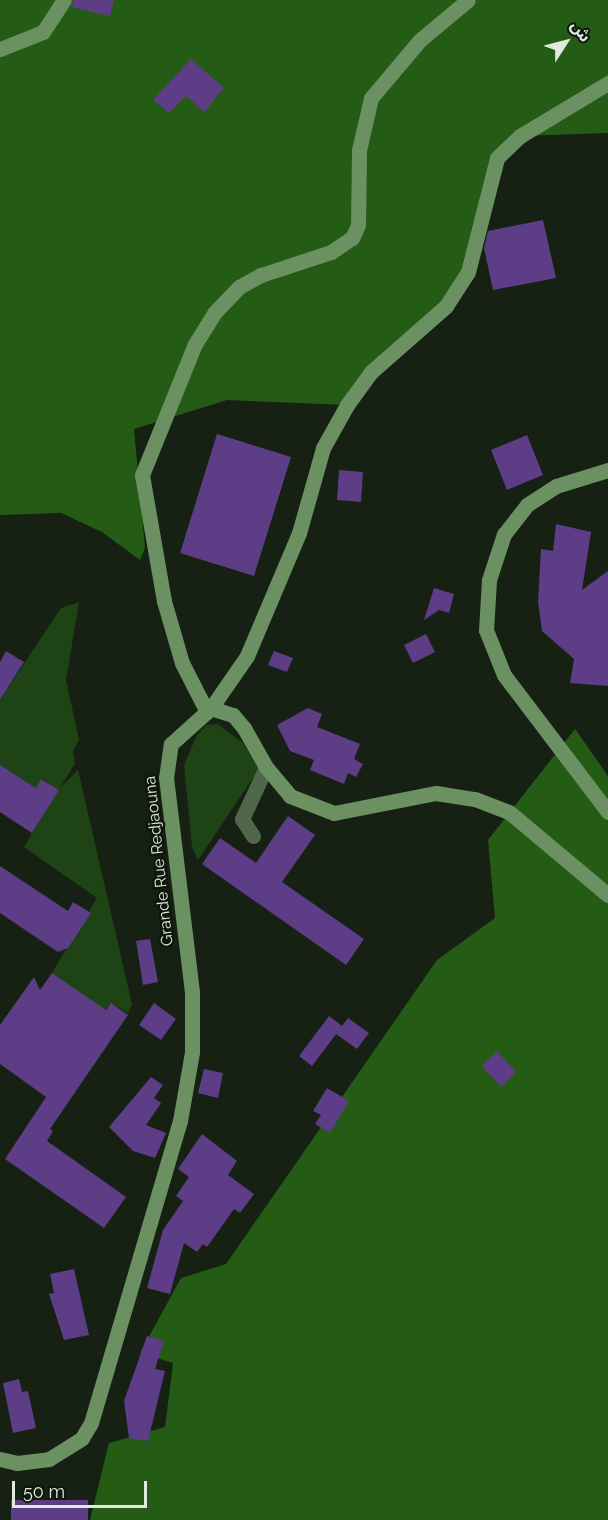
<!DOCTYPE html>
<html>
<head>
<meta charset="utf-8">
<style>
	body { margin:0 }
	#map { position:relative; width:608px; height:1520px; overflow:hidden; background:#162114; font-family:Raleway,"Noto Sans Arabic",sans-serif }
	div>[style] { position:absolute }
	.green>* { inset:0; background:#1e4416 }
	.forest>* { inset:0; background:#245c16 }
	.building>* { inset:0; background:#5d3d85 }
	.street>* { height:15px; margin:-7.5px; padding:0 7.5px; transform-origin:7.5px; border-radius:7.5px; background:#50674b }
	.secondary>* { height:15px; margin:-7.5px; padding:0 7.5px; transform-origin:7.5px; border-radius:7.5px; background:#6b9163 }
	span { translate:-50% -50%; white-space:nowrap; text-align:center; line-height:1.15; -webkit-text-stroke:5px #0d180b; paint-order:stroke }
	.street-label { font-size:16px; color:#e1e8df }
	.north { position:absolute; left:536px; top:12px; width:60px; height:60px; -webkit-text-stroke:4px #0d180b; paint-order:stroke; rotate:54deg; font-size:16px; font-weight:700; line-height:24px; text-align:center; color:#e1e8df }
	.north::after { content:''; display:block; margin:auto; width:21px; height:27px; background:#e1e8df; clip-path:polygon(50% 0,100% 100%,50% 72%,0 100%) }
	.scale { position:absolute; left:12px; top:1481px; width:135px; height:27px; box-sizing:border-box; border:3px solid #e1e8df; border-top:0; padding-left:8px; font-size:18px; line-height:21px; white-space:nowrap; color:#e1e8df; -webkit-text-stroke:4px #0d180b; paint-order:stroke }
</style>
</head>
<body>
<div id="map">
	<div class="green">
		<div style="clip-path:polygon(79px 602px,66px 680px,79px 740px,73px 750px,75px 763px,60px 788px,78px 770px,132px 1004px,128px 1013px,111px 1003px,105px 1010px,52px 973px,97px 898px,24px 847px,58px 790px,42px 779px,36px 788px,0 765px,0 700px,61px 608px)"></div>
		<div style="clip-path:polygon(218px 724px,243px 743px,259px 769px,198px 860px,192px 847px,184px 765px,197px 735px,207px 725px)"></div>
	</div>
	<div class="forest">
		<div style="clip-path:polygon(0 0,608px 0,608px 133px,520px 136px,497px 158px,468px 272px,347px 405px,227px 400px,134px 429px,145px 548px,140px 560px,102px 532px,61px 513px,0 515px)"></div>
		<div style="clip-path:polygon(575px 729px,608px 776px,608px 1520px,90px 1520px,109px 1443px,165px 1427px,173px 1363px,140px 1353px,181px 1278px,226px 1264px,437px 960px,495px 918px,488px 840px)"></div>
	</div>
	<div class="building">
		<div style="clip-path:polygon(74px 0,114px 0,110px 16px,71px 7px)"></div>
		<div style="clip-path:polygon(191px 59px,224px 88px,204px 112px,186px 96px,169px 113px,153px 100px)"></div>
		<div style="clip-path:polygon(543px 220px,556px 278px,493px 290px,484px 248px,488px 231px)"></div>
		<div style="clip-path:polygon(217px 434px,291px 457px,254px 576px,180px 553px)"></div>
		<div style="clip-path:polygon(527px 435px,543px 475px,507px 490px,491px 450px)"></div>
		<div style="clip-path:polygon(339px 470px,363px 472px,361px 502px,337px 500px)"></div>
		<div style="clip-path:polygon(556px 524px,591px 532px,582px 590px,608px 571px,608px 686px,570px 683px,574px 659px,542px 631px,538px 602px,541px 549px,553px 551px)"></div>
		<div style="clip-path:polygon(434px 588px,454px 594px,449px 613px,439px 610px,424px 620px)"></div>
		<div style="clip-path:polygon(426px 634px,435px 652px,413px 663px,404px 645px)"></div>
		<div style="clip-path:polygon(6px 651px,24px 662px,0 700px,0 662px)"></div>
		<div style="clip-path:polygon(274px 651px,293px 658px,287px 672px,268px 665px)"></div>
		<div style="clip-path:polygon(308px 708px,322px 714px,317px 727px,360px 744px,354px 759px,363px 764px,356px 777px,348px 773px,344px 784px,310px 770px,314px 760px,290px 751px,277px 725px)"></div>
		<div style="clip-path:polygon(0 765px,36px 788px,41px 779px,59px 790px,32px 833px,0 812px)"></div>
		<div style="clip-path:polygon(288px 816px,315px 835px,282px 882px,364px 939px,346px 965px,202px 864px,220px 838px,256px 863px)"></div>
		<div style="clip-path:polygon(0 866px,68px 911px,73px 902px,91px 913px,68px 948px,58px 952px,0 913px)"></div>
		<div style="clip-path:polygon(150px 939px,158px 982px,143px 985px,136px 941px)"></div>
		<div style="clip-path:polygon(52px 973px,106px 1010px,111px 1003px,128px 1015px,50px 1129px,53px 1131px,47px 1141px,126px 1197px,104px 1228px,5px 1159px,46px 1097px,0 1064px,0 1025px,34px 977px,40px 990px)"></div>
		<div style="clip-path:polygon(154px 1003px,176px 1019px,161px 1040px,139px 1025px)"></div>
		<div style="clip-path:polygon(329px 1016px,342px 1026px,348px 1018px,369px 1033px,357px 1049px,336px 1034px,340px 1029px,312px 1066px,299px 1056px)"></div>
		<div style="clip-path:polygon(497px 1051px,516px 1072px,501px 1087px,482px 1066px)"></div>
		<div style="clip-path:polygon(204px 1069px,223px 1073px,218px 1098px,198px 1093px)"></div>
		<div style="clip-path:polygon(151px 1077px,163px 1085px,154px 1098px,161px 1103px,146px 1125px,166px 1133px,155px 1158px,133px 1151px,109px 1127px)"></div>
		<div style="clip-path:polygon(327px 1088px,349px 1101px,330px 1133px,315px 1124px,321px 1115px,313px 1111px)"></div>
		<div style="clip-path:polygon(202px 1134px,237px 1161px,228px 1175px,254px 1194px,240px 1213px,234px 1209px,207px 1247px,203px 1244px,197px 1252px,184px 1243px,170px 1294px,147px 1288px,163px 1230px,183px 1201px,176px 1196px,189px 1177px,178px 1169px)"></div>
		<div style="clip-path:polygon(74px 1269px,89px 1335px,64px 1340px,49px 1294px,54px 1293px,50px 1274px)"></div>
		<div style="clip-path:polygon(147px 1336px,164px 1341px,155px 1369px,165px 1371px,148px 1441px,129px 1438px,124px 1401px)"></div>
		<div style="clip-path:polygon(19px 1379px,22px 1392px,28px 1391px,36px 1428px,13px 1433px,3px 1383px)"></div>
		<div style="clip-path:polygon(11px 1500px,88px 1500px,88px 1520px,11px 1520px)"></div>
	</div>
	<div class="street">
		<div style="left:253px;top:836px;width:20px;rotate:-123deg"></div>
		<div style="left:242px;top:819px;width:57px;rotate:-65.2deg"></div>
	</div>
	<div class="secondary">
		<div style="left:0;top:49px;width:46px;rotate:-21.6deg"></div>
		<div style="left:43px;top:32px;width:38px;rotate:-57deg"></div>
		<div style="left:608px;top:470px;width:54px;rotate:162.9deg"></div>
		<div style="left:556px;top:486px;width:35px;rotate:147deg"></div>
		<div style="left:527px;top:505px;width:37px;rotate:128deg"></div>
		<div style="left:504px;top:534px;width:48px;rotate:108.1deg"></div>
		<div style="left:489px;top:580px;width:50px;rotate:93.4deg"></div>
		<div style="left:486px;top:630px;width:48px;rotate:68.2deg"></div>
		<div style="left:504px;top:675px;width:172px;rotate:52.8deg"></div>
		<div style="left:211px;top:708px;width:23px;rotate:18deg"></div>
		<div style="left:233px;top:715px;width:17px;rotate:50deg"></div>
		<div style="left:244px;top:728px;width:45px;rotate:60.6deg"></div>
		<div style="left:266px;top:767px;width:38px;rotate:50deg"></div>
		<div style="left:290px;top:796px;width:47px;rotate:21.1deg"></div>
		<div style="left:334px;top:813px;width:104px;rotate:-11.1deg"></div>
		<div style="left:436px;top:793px;width:39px;rotate:9deg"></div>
		<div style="left:475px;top:799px;width:36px;rotate:21deg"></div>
		<div style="left:509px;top:812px;width:129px;rotate:40deg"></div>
		<div style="left:207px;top:712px;width:55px;rotate:-117deg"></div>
		<div style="left:182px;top:663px;width:65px;rotate:-106.2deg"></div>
		<div style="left:164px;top:601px;width:128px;rotate:-99.9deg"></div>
		<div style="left:142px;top:475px;width:141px;rotate:-68deg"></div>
		<div style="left:195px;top:344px;width:38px;rotate:-58deg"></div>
		<div style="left:215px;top:312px;width:35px;rotate:-46deg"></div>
		<div style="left:239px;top:287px;width:25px;rotate:-29deg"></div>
		<div style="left:261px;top:275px;width:74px;rotate:-18.2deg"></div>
		<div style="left:331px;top:252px;width:25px;rotate:-34deg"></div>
		<div style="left:352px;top:238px;width:14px;rotate:-65deg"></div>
		<div style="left:358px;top:225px;width:75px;rotate:-89.2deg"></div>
		<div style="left:359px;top:150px;width:53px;rotate:-77deg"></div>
		<div style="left:371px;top:98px;width:76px;rotate:-49.8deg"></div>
		<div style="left:420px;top:40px;width:62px;rotate:-39.8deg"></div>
		<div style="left:0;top:1459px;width:17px;rotate:13deg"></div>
		<div style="left:17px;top:1463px;width:32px;rotate:-7deg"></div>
		<div style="left:49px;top:1459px;width:39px;rotate:-32deg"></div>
		<div style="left:82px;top:1438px;width:17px;rotate:-59deg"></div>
		<div style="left:91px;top:1423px;width:315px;rotate:-73.6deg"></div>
		<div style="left:180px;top:1121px;width:70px;rotate:-80.1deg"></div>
		<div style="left:192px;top:1052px;width:60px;rotate:-90deg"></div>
		<div style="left:192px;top:992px;width:216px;rotate:-96.9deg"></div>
		<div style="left:166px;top:778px;width:34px;rotate:-82deg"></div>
		<div style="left:171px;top:744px;width:54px;rotate:-42deg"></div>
		<div style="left:211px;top:708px;width:63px;rotate:-55.3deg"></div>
		<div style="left:247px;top:656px;width:134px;rotate:-67.1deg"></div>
		<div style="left:299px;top:533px;width:88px;rotate:-74.2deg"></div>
		<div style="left:323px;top:448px;width:49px;rotate:-60.8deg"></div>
		<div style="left:347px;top:405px;width:41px;rotate:-54deg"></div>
		<div style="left:371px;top:372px;width:100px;rotate:-41.3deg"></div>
		<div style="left:446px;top:306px;width:40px;rotate:-57.1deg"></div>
		<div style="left:468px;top:272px;width:118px;rotate:-75.7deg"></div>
		<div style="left:497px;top:158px;width:32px;rotate:-44deg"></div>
		<div style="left:520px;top:136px;width:103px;rotate:-31.1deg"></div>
	</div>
	<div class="street-label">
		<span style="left:159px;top:861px;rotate:-96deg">Grande Rue Redjaouna</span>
	</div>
	<div class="north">ش</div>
	<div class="scale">50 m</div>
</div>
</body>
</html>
